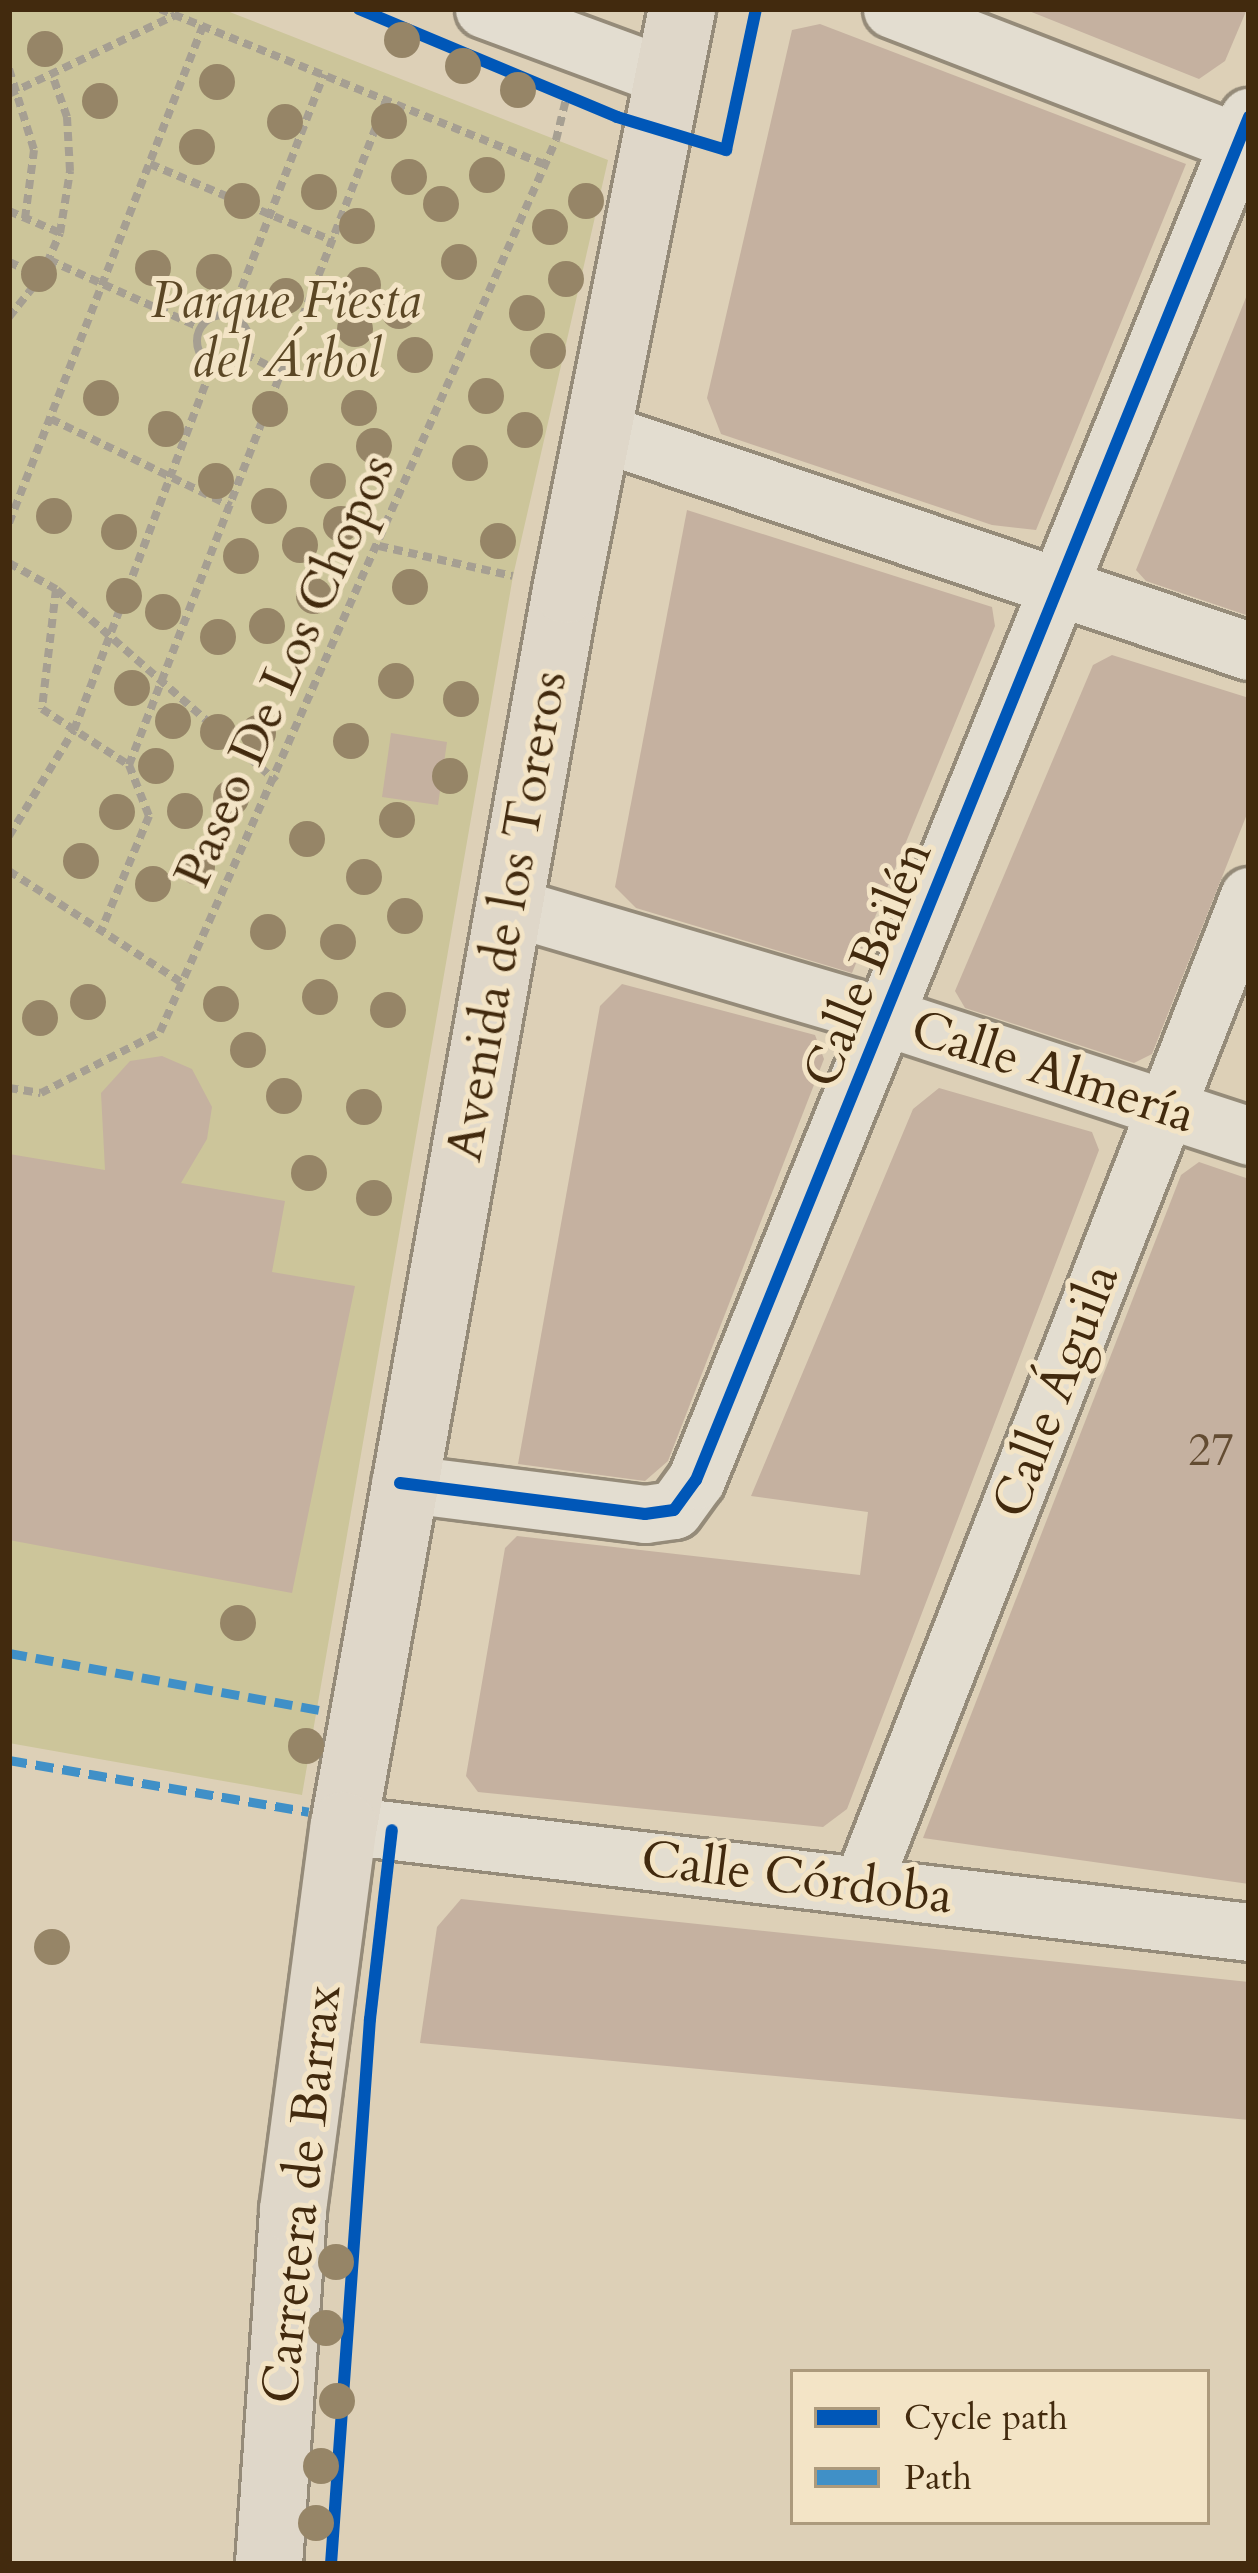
<!DOCTYPE html>
<html>
<head>
<meta charset="utf-8">
<style>
	body { margin:0 }
	#map { position:relative; width:1258px; height:2573px; overflow:hidden; background:#ddd0b7; font-family:Cardo,serif }
	div>[style] { position:absolute }
	.green>* { inset:0; background:#ccc59a }
	.building>* { inset:0; background:#c5b1a0 }
	.path>* { height:8px; margin-top:-4px; transform-origin:0; background:repeating-linear-gradient(90deg,#a69f92 0 9px,transparent 0 15px) }
	.path>.ring { margin:-4px; padding:0; box-sizing:content-box; background:none; border:8px solid #a69f92; border-radius:50% }
	.roads { filter:drop-shadow(3px 0 #958b79) drop-shadow(-3px 0 #958b79) drop-shadow(0 3px #958b79) drop-shadow(0 -3px #958b79) }
	.minor>* { height:57px; margin:-28.5px; padding:0 28.5px; transform-origin:28.5px; border-radius:28.5px; background:#e3ddd0 }
	.major>* { height:66px; margin:-33px; padding:0 33px; transform-origin:33px; border-radius:33px; background:#dfd7c9 }
	.highway>* { height:66px; margin:-33px; padding:0 33px; transform-origin:33px; border-radius:33px; background:#dfd7c9 }
	.quiet>* { height:9px; margin-top:-4.5px; transform-origin:0; background:repeating-linear-gradient(90deg,#4090c7 0 18px,transparent 0 27px) }
	.cycleway>* { height:12px; margin:-6px; padding:0 6px; transform-origin:6px; border-radius:6px; background:#0057b8 }
	.trees>* { width:36px; height:36px; margin:-18px; border-radius:50%; background:#968567 }
	span { translate:-50% -50%; white-space:nowrap; text-align:center; line-height:1.15; -webkit-text-stroke:10px #f3e4c6; paint-order:stroke }
	.number-label { font-size:45px; color:#634c32 }
	.number-label span { -webkit-text-stroke-width:0 }
	.park-label { font-size:51px; color:#5b4725; font-style:italic }
	.street-label { font-size:51px; color:#422a0e }
	.frame { position:absolute; inset:0; border:12px solid #422a0e; pointer-events:none }
	.legend { position:absolute; left:790px; top:2369px; width:420px; height:156px; box-sizing:border-box; background:#f3e4c6; border:3px solid #ac9a7c; margin:0; padding:15px 21px; list-style:none; font-size:36px; color:#422a0e }
	.legend li { display:flex; align-items:center; gap:24px; height:60px }
	.legend b { width:60px; border:3px solid #ac9a7c }
</style>
</head>
<body>
<div id="map">
	<div class="green">
		<div style="clip-path:polygon(9px 9px,222px 9px,608px 160px,513px 576px,302px 1795px,9px 1743px)"></div>
	</div>
	<div class="building">
		<div style="clip-path:polygon(1024px 9px,1247px 9px,1225px 61px,1199px 79px)"></div>
		<div style="clip-path:polygon(820px 24px,1186px 164px,1036px 530px,992px 525px,721px 434px,707px 398px,792px 30px)"></div>
		<div style="clip-path:polygon(1249px 290px,1249px 616px,1146px 581px,1136px 570px)"></div>
		<div style="clip-path:polygon(687px 510px,992px 607px,995px 626px,852px 973px,636px 908px,615px 887px)"></div>
		<div style="clip-path:polygon(1112px 655px,1249px 698px,1249px 809px,1152px 1054px,1134px 1063px,965px 1008px,955px 991px,1093px 665px)"></div>
		<div style="clip-path:polygon(391px 733px,447px 742px,438px 805px,382px 797px)"></div>
		<div style="clip-path:polygon(622px 984px,815px 1035px,824px 1059px,668px 1461px,645px 1481px,518px 1464px,600px 1006px)"></div>
		<div style="clip-path:polygon(162px 1056px,192px 1069px,212px 1107px,207px 1139px,181px 1183px,285px 1201px,272px 1272px,355px 1286px,292px 1593px,9px 1540px,9px 1154px,105px 1170px,101px 1093px,130px 1061px)"></div>
		<div style="clip-path:polygon(939px 1088px,1092px 1132px,1099px 1150px,847px 1809px,823px 1827px,478px 1792px,466px 1776px,505px 1548px,517px 1536px,860px 1575px,868px 1512px,751px 1496px,913px 1109px)"></div>
		<div style="clip-path:polygon(1199px 1162px,1249px 1179px,1249px 1884px,923px 1838px,1181px 1175px)"></div>
		<div style="clip-path:polygon(461px 1899px,1249px 1982px,1249px 2120px,420px 2043px,437px 1927px)"></div>
	</div>
	<div class="path">
		<div style="left:160px;top:9px;width:413px;rotate:22deg"></div>
		<div style="left:9px;top:69px;width:85px;rotate:72.8deg"></div>
		<div style="left:34px;top:150px;width:69px;rotate:97.5deg"></div>
		<div style="left:9px;top:94px;width:184px;rotate:-25.4deg"></div>
		<div style="left:150px;top:164px;width:199px;rotate:22.8deg"></div>
		<div style="left:9px;top:211px;width:56px;rotate:23.3deg"></div>
		<div style="left:49px;top:260px;width:167px;rotate:24.1deg"></div>
		<div style="left:9px;top:262px;width:35px;rotate:24deg"></div>
		<div class="ring" style="left:197px;top:315px;width:44px;height:44px"></div>
		<div style="left:231px;top:316px;width:259px;rotate:-69deg"></div>
		<div style="left:9px;top:317px;width:51px;rotate:-51.3deg"></div>
		<div style="left:41px;top:277px;width:48px;rotate:-66.6deg"></div>
		<div style="left:60px;top:233px;width:63px;rotate:-80.8deg"></div>
		<div style="left:70px;top:171px;width:54px;rotate:-93.2deg"></div>
		<div style="left:67px;top:117px;width:42px;rotate:-109.3deg"></div>
		<div style="left:245px;top:354px;width:42px;rotate:26.6deg"></div>
		<div style="left:51px;top:419px;width:200px;rotate:25.8deg"></div>
		<div style="left:9px;top:523px;width:537px;rotate:-68.69deg"></div>
		<div style="left:379px;top:546px;width:137px;rotate:12.6deg"></div>
		<div style="left:9px;top:563px;width:54px;rotate:29deg"></div>
		<div style="left:56px;top:589px;width:121px;rotate:96.7deg"></div>
		<div style="left:42px;top:709px;width:103px;rotate:32.8deg"></div>
		<div style="left:129px;top:765px;width:55px;rotate:68.6deg"></div>
		<div style="left:149px;top:816px;width:125px;rotate:112.7deg"></div>
		<div style="left:57px;top:590px;width:291px;rotate:41.1deg"></div>
		<div style="left:129px;top:765px;width:712px;rotate:-68.84deg"></div>
		<div style="left:9px;top:836px;width:124px;rotate:-58.5deg"></div>
		<div style="left:74px;top:730px;width:391px;rotate:-69.2deg"></div>
		<div style="left:9px;top:871px;width:208px;rotate:32.9deg"></div>
		<div style="left:9px;top:1088px;width:32px;rotate:9deg"></div>
		<div style="left:41px;top:1093px;width:134px;rotate:-27.1deg"></div>
		<div style="left:160px;top:1032px;width:976px;rotate:-66.06deg"></div>
		<div style="left:556px;top:140px;width:50px;rotate:-76.2deg"></div>
	</div>
	<div class="roads">
		<div class="minor">
			<div style="left:484px;top:9px;width:193px;rotate:20.3deg"></div>
			<div style="left:892px;top:9px;width:383px;rotate:21.1deg"></div>
			<div style="left:597px;top:431px;width:688px;rotate:18.65deg"></div>
			<div style="left:512px;top:907px;width:393px;rotate:16.4deg"></div>
			<div style="left:889px;top:1018px;width:379px;rotate:18.1deg"></div>
			<div style="left:400px;top:1483px;width:247px;rotate:7.2deg"></div>
			<div style="left:645px;top:1514px;width:29px;rotate:-8deg"></div>
			<div style="left:674px;top:1510px;width:37px;rotate:-54deg"></div>
			<div style="left:696px;top:1480px;width:1471px;rotate:-67.92deg"></div>
			<div style="left:344px;top:1825px;width:911px;rotate:6.74deg"></div>
			<div style="left:862px;top:1885px;width:1062px;rotate:-68.63deg"></div>
		</div>
		<div class="major">
			<div style="left:344px;top:1825px;width:1255px;rotate:-79.81deg"></div>
			<div style="left:566px;top:590px;width:592px;rotate:-78.71deg"></div>
		</div>
		<div class="highway">
			<div style="left:269px;top:2564px;width:355px;rotate:-86.1deg"></div>
			<div style="left:293px;top:2210px;width:388px;rotate:-82.5deg"></div>
		</div>
	</div>
	<div class="quiet">
		<div style="left:9px;top:1653px;width:315px;rotate:10.4deg"></div>
		<div style="left:9px;top:1760px;width:304px;rotate:9.8deg"></div>
	</div>
	<div class="cycleway">
		<div style="left:359px;top:9px;width:280px;rotate:22.7deg"></div>
		<div style="left:617px;top:117px;width:114px;rotate:16.8deg"></div>
		<div style="left:726px;top:150px;width:144px;rotate:-78deg"></div>
		<div style="left:400px;top:1483px;width:247px;rotate:7.2deg"></div>
		<div style="left:645px;top:1514px;width:29px;rotate:-8deg"></div>
		<div style="left:674px;top:1510px;width:37px;rotate:-54deg"></div>
		<div style="left:696px;top:1480px;width:1471px;rotate:-67.92deg"></div>
		<div style="left:331px;top:2564px;width:546px;rotate:-85.91deg"></div>
		<div style="left:370px;top:2019px;width:190px;rotate:-83.4deg"></div>
	</div>
	<div class="trees">
		<div style="left:402px;top:40px"></div>
		<div style="left:45px;top:49px"></div>
		<div style="left:463px;top:66px"></div>
		<div style="left:217px;top:82px"></div>
		<div style="left:518px;top:90px"></div>
		<div style="left:100px;top:101px"></div>
		<div style="left:389px;top:121px"></div>
		<div style="left:285px;top:122px"></div>
		<div style="left:197px;top:147px"></div>
		<div style="left:487px;top:175px"></div>
		<div style="left:409px;top:177px"></div>
		<div style="left:319px;top:192px"></div>
		<div style="left:242px;top:201px"></div>
		<div style="left:586px;top:201px"></div>
		<div style="left:441px;top:204px"></div>
		<div style="left:357px;top:226px"></div>
		<div style="left:550px;top:227px"></div>
		<div style="left:459px;top:262px"></div>
		<div style="left:153px;top:268px"></div>
		<div style="left:214px;top:272px"></div>
		<div style="left:39px;top:274px"></div>
		<div style="left:566px;top:279px"></div>
		<div style="left:363px;top:285px"></div>
		<div style="left:286px;top:296px"></div>
		<div style="left:399px;top:311px"></div>
		<div style="left:527px;top:313px"></div>
		<div style="left:355px;top:329px"></div>
		<div style="left:548px;top:351px"></div>
		<div style="left:415px;top:355px"></div>
		<div style="left:486px;top:396px"></div>
		<div style="left:101px;top:398px"></div>
		<div style="left:359px;top:408px"></div>
		<div style="left:270px;top:409px"></div>
		<div style="left:166px;top:429px"></div>
		<div style="left:525px;top:430px"></div>
		<div style="left:374px;top:446px"></div>
		<div style="left:470px;top:463px"></div>
		<div style="left:216px;top:481px"></div>
		<div style="left:328px;top:481px"></div>
		<div style="left:269px;top:506px"></div>
		<div style="left:54px;top:516px"></div>
		<div style="left:341px;top:524px"></div>
		<div style="left:119px;top:532px"></div>
		<div style="left:498px;top:541px"></div>
		<div style="left:300px;top:545px"></div>
		<div style="left:241px;top:556px"></div>
		<div style="left:410px;top:587px"></div>
		<div style="left:124px;top:596px"></div>
		<div style="left:314px;top:596px"></div>
		<div style="left:163px;top:612px"></div>
		<div style="left:267px;top:626px"></div>
		<div style="left:218px;top:637px"></div>
		<div style="left:396px;top:681px"></div>
		<div style="left:132px;top:688px"></div>
		<div style="left:461px;top:699px"></div>
		<div style="left:173px;top:721px"></div>
		<div style="left:218px;top:732px"></div>
		<div style="left:258px;top:733px"></div>
		<div style="left:351px;top:741px"></div>
		<div style="left:156px;top:766px"></div>
		<div style="left:450px;top:776px"></div>
		<div style="left:231px;top:798px"></div>
		<div style="left:185px;top:811px"></div>
		<div style="left:117px;top:812px"></div>
		<div style="left:397px;top:820px"></div>
		<div style="left:307px;top:839px"></div>
		<div style="left:81px;top:861px"></div>
		<div style="left:197px;top:867px"></div>
		<div style="left:364px;top:877px"></div>
		<div style="left:153px;top:884px"></div>
		<div style="left:405px;top:916px"></div>
		<div style="left:268px;top:932px"></div>
		<div style="left:338px;top:942px"></div>
		<div style="left:320px;top:997px"></div>
		<div style="left:88px;top:1002px"></div>
		<div style="left:221px;top:1004px"></div>
		<div style="left:388px;top:1010px"></div>
		<div style="left:40px;top:1018px"></div>
		<div style="left:248px;top:1050px"></div>
		<div style="left:284px;top:1096px"></div>
		<div style="left:364px;top:1107px"></div>
		<div style="left:309px;top:1173px"></div>
		<div style="left:374px;top:1198px"></div>
		<div style="left:238px;top:1623px"></div>
		<div style="left:306px;top:1746px"></div>
		<div style="left:52px;top:1947px"></div>
		<div style="left:336px;top:2262px"></div>
		<div style="left:326px;top:2328px"></div>
		<div style="left:337px;top:2401px"></div>
		<div style="left:321px;top:2466px"></div>
		<div style="left:316px;top:2523px"></div>
	</div>
	<div class="number-label">
		<span style="left:1211px;top:1451px">27</span>
	</div>
	<div class="park-label">
		<span style="left:286px;top:331px">Parque Fiesta<br>del Árbol</span>
	</div>
	<div class="street-label">
		<span style="left:285px;top:671px;rotate:-66deg">Paseo De Los Chopos</span>
		<span style="left:507px;top:916px;rotate:-80deg">Avenida de los Toreros</span>
		<span style="left:868px;top:964px;rotate:-68deg">Calle Bailén</span>
		<span style="left:1053px;top:1072px;rotate:18deg">Calle Almería</span>
		<span style="left:1056px;top:1391px;rotate:-69deg">Calle Águila</span>
		<span style="left:797px;top:1878px;rotate:7deg">Calle Córdoba</span>
		<span style="left:302px;top:2194px;rotate:-84deg">Carretera de Barrax</span>
	</div>
	<div class="frame"></div>
	<ul class="legend">
	<li><b style="height:15px;background:#0057b8"></b>Cycle path</li>
	<li><b style="height:15px;background:#4090c7"></b>Path</li>
	</ul>
</div>
</body>
</html>
